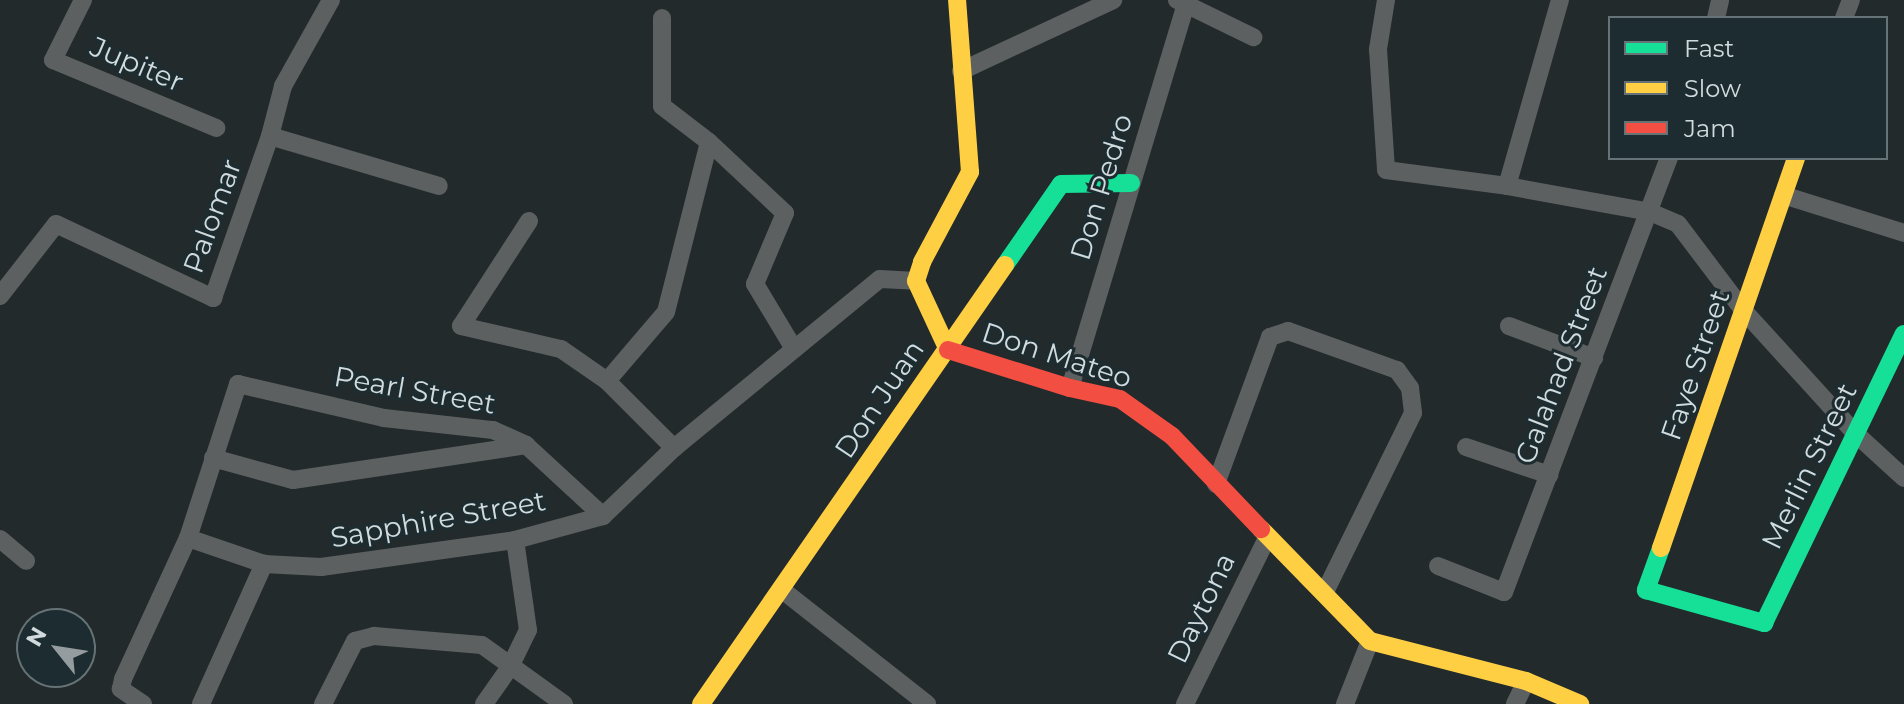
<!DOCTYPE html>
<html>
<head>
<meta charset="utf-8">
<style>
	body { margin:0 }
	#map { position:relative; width:1904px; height:704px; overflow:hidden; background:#222a2c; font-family:Montserrat,sans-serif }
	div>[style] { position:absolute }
	.street>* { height:18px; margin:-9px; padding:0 9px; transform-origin:9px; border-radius:9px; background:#5d6061 }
	.fast>* { height:18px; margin:-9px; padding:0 9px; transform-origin:9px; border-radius:9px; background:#16e098 }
	.slow>* { height:18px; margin:-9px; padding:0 9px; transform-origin:9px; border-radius:9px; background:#ffcf43 }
	.jam>* { height:18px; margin:-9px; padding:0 9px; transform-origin:9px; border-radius:9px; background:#f24e42 }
	span { translate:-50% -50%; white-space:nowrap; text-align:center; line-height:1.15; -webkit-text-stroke:6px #1d2c31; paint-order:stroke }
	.street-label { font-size:28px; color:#d1dadd }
	.legend { position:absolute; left:1608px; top:16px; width:280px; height:144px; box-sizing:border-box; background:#1d2c31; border:2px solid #657276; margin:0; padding:10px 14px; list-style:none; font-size:24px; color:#d1dadd }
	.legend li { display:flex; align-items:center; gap:16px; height:40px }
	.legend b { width:40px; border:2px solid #657276 }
	.north { position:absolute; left:16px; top:608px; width:80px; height:80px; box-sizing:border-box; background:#1d2c31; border:2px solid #657276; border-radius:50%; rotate:300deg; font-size:22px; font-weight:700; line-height:32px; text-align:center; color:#d1dadd }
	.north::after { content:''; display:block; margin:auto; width:28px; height:36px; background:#949c9f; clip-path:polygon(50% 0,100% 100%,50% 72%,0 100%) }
</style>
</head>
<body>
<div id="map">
	<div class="street">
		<div style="left:83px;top:0;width:67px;rotate:116.6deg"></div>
		<div style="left:53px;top:60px;width:177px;rotate:22.6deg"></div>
		<div style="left:1177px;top:0;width:85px;rotate:26deg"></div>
		<div style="left:1386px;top:0;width:50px;rotate:99.3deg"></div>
		<div style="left:1378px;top:49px;width:121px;rotate:86.2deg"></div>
		<div style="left:1386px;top:170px;width:122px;rotate:7.5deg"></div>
		<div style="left:1507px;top:186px;width:145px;rotate:10.3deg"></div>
		<div style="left:1650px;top:212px;width:30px;rotate:23deg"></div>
		<div style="left:1678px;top:224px;width:108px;rotate:52.9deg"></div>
		<div style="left:1743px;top:310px;width:168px;rotate:47.7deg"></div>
		<div style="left:1856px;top:434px;width:65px;rotate:42.5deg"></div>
		<div style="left:662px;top:18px;width:88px;rotate:90deg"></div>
		<div style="left:662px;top:106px;width:59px;rotate:37.5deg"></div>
		<div style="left:709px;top:142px;width:104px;rotate:43.1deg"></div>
		<div style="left:785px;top:213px;width:77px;rotate:112.9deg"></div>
		<div style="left:755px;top:284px;width:76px;rotate:59deg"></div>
		<div style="left:1716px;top:18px;width:18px;rotate:-77deg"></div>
		<div style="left:1844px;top:18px;width:19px;rotate:-69deg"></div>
		<div style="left:961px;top:71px;width:168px;rotate:-25deg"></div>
		<div style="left:270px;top:136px;width:176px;rotate:16.5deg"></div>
		<div style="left:1507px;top:186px;width:193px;rotate:-74.1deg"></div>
		<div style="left:1783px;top:195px;width:127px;rotate:17.4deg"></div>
		<div style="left:529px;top:221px;width:125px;rotate:122.9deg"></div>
		<div style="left:461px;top:326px;width:103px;rotate:13deg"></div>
		<div style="left:561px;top:349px;width:56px;rotate:34.8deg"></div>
		<div style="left:607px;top:381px;width:95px;rotate:45deg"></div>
		<div style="left:0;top:296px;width:91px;rotate:-52.1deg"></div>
		<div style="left:56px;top:224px;width:174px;rotate:25.2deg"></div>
		<div style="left:213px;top:298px;width:172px;rotate:-70.6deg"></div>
		<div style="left:270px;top:136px;width:52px;rotate:-75.4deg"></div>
		<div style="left:283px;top:86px;width:98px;rotate:-60.8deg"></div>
		<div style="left:1509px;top:326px;width:91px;rotate:20.6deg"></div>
		<div style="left:607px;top:381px;width:91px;rotate:-49.5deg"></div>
		<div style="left:666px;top:312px;width:175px;rotate:-75.8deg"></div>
		<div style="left:1070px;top:388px;width:402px;rotate:-73.2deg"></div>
		<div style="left:1466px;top:447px;width:88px;rotate:18.6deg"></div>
		<div style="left:213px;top:458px;width:83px;rotate:15.4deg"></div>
		<div style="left:293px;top:480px;width:236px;rotate:-8.5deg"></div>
		<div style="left:1216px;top:484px;width:157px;rotate:-69.8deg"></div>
		<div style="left:1270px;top:337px;width:19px;rotate:-18deg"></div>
		<div style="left:1288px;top:331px;width:116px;rotate:19.7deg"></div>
		<div style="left:1397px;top:370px;width:22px;rotate:54deg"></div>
		<div style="left:1410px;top:388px;width:25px;rotate:83deg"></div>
		<div style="left:1413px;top:413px;width:199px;rotate:116.2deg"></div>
		<div style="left:188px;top:538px;width:80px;rotate:18.9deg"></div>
		<div style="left:264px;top:564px;width:57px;rotate:3deg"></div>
		<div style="left:321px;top:567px;width:196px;rotate:-7.9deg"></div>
		<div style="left:515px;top:540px;width:91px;rotate:-15.3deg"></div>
		<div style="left:603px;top:516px;width:98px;rotate:-43.8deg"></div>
		<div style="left:674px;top:448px;width:266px;rotate:-39.4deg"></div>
		<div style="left:880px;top:279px;width:36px;rotate:3deg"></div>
		<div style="left:0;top:539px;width:34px;rotate:40deg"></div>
		<div style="left:1438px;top:566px;width:71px;rotate:21.5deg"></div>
		<div style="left:1504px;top:592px;width:464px;rotate:-69.2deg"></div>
		<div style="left:781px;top:589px;width:186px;rotate:38.2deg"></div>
		<div style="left:143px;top:704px;width:27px;rotate:-146deg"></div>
		<div style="left:121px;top:689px;width:10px;rotate:-79deg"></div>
		<div style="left:123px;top:679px;width:155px;rotate:-65.3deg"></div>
		<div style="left:188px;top:538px;width:162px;rotate:-72deg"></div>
		<div style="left:238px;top:384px;width:150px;rotate:13.1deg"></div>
		<div style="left:384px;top:418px;width:110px;rotate:6.3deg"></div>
		<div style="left:493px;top:430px;width:36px;rotate:24deg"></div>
		<div style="left:526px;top:445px;width:105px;rotate:42.7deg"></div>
		<div style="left:201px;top:704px;width:154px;rotate:-65.8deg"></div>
		<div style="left:323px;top:704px;width:71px;rotate:-63.1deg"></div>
		<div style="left:355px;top:641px;width:20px;rotate:-15deg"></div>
		<div style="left:374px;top:636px;width:108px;rotate:4.8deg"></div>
		<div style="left:482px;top:645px;width:101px;rotate:35.7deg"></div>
		<div style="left:484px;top:704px;width:45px;rotate:-54.9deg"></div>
		<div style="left:510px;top:667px;width:41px;rotate:-64.1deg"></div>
		<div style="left:528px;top:630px;width:91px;rotate:-98.2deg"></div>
		<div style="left:1185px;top:704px;width:185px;rotate:-63.7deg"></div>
		<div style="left:1345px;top:704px;width:68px;rotate:-68.4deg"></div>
		<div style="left:1515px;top:704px;width:25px;rotate:-64deg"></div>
	</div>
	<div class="fast">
		<div style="left:1005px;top:265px;width:98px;rotate:-55.3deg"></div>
		<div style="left:1061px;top:184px;width:70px;rotate:-0.8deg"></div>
		<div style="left:1661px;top:548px;width:45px;rotate:109.7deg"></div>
		<div style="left:1646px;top:590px;width:123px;rotate:15.6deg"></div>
		<div style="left:1764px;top:623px;width:321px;rotate:-64.2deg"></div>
	</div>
	<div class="slow">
		<div style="left:948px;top:350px;width:76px;rotate:-114.9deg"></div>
		<div style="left:916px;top:281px;width:20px;rotate:-72deg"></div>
		<div style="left:922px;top:262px;width:102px;rotate:-61.9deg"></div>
		<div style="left:970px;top:172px;width:172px;rotate:-94.3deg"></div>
		<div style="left:1261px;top:529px;width:156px;rotate:45.8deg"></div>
		<div style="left:1370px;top:641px;width:161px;rotate:14.4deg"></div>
		<div style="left:1526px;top:681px;width:59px;rotate:23.1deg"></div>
		<div style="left:1661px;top:548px;width:413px;rotate:-70.9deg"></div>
		<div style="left:701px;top:704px;width:534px;rotate:-55.3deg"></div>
	</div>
	<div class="jam">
		<div style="left:948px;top:350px;width:128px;rotate:17.3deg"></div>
		<div style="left:1070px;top:388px;width:51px;rotate:12.4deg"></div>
		<div style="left:1120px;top:399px;width:64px;rotate:35.4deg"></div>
		<div style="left:1172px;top:436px;width:129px;rotate:46.3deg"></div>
	</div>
	<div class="street-label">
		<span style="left:137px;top:64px;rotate:23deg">Jupiter</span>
		<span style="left:1101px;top:187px;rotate:-73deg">Don Pedro</span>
		<span style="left:212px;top:216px;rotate:-70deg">Palomar</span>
		<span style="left:1057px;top:355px;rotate:18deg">Don Mateo</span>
		<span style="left:1561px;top:365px;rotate:-69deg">Galahad Street</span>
		<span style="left:1695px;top:365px;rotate:-71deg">Faye Street</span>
		<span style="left:415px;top:390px;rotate:10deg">Pearl Street</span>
		<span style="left:879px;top:399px;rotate:-56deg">Don Juan</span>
		<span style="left:1809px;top:466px;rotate:-64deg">Merlin Street</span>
		<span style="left:438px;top:519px;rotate:-10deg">Sapphire Street</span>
		<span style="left:1201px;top:608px;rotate:-64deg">Daytona</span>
	</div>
	<ul class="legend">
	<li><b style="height:10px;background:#16e098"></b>Fast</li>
	<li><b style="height:10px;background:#ffcf43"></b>Slow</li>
	<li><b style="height:10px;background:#f24e42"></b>Jam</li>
	</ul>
	<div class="north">N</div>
</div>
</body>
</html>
